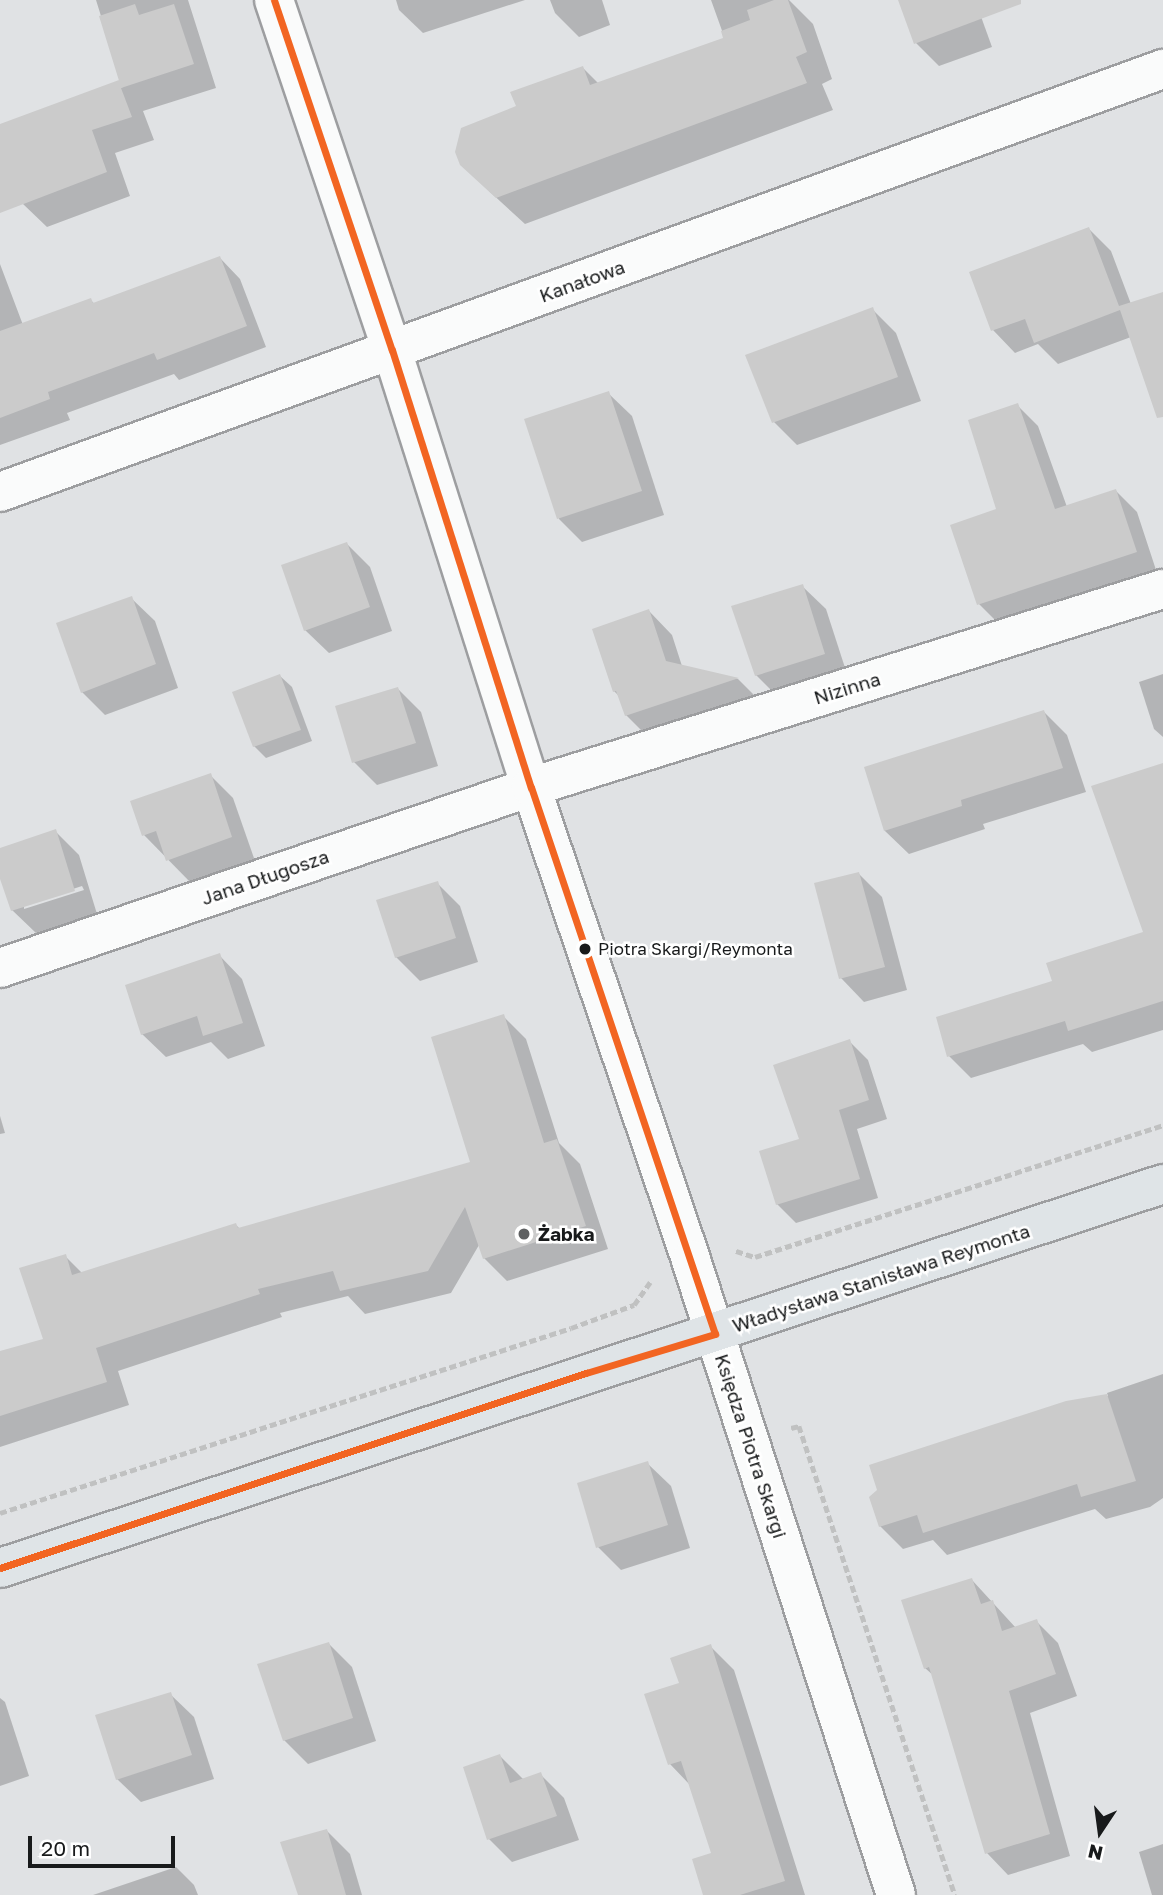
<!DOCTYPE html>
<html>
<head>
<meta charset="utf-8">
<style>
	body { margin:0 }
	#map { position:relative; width:1163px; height:1895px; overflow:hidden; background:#e0e2e4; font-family:"Golos Text",sans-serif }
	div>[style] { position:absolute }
	.shadow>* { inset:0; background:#0003 }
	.building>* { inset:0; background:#cbcbcb }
	.path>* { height:4.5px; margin-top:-2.25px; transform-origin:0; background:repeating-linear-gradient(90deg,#c0c1c1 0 7px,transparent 0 10.5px) }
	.roads { filter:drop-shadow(2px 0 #9d9ea0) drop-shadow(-2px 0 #9d9ea0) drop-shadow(0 2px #9d9ea0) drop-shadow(0 -2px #9d9ea0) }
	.minor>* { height:38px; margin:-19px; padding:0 19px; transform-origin:19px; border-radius:19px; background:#fafbfb }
	.major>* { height:38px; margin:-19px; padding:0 19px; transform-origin:19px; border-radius:19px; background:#dfe4e7 }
	.bus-1>* { height:7px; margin:-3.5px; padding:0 3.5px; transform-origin:3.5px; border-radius:3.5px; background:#f26522 }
	.dots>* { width:19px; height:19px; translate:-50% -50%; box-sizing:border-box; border:4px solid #fff; border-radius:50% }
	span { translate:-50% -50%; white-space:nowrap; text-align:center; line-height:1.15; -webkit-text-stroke:5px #fff; paint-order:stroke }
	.bus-label { font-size:17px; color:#181a1b }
	.left { translate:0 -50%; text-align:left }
	.street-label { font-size:19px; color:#181a1b }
	.poi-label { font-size:19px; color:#181a1b; font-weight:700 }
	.north { position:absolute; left:1065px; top:1797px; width:70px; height:70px; -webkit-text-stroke:5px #fff; paint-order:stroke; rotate:193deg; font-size:19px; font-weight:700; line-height:28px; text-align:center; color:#181a1b }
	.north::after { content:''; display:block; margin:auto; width:24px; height:32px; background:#181a1b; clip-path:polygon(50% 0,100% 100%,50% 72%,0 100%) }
	.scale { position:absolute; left:28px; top:1836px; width:147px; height:32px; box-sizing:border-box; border:4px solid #181a1b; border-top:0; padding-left:9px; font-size:21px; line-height:24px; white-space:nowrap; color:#181a1b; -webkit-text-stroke:5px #fff; paint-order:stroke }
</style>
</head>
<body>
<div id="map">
	<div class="shadow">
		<div style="clip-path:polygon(96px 0,188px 0,216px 88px,143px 111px,154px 140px,115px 153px,130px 196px,47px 227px,23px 204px,0 137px,0 126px,123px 87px)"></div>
		<div style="clip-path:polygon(396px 0,525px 0,423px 33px,399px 10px)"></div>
		<div style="clip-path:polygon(550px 0,602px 0,610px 25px,579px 37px,555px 13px)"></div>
		<div style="clip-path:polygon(711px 0,789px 0,813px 24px,832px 79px,822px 84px,833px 110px,525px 224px,489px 191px,518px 107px,583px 68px,599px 84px,725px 39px)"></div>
		<div style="clip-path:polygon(900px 0,975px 0,992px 47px,939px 66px,916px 43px)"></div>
		<div style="clip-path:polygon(1089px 229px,1111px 251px,1131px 304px,1163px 294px,1163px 382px,1131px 337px,1058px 364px,1038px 344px,1015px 353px,993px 330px)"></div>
		<div style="clip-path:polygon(220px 258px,240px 279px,266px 347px,179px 380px,174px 374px,67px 413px,70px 420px,0 445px,0 264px,23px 325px,90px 300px,95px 304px)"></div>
		<div style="clip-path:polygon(872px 309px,896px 333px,921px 401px,797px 445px,774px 422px)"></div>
		<div style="clip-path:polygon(608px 393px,632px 416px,664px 515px,582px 542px,559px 519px,526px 420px)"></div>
		<div style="clip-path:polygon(1017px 405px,1038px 426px,1067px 507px,1116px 491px,1137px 512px,1157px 573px,1000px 625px,979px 604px)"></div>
		<div style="clip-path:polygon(347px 544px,370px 567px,392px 631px,329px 653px,305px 630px)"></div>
		<div style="clip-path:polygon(802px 586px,826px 609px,848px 677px,780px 699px,756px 675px)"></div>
		<div style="clip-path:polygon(131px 598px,155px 621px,178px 688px,105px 715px,82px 692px)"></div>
		<div style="clip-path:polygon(649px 611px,672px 635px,682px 666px,738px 679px,760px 701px,650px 739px,626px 715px,620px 697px,614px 691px)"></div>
		<div style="clip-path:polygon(1163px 674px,1163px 737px,1154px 729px,1139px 682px)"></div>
		<div style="clip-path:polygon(280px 676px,292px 687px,312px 741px,266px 758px,254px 746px)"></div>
		<div style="clip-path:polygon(398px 689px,421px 712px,438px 766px,377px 785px,354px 762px)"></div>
		<div style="clip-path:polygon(1044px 712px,1067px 735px,1086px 792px,983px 824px,985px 829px,909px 854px,885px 831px,866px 769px)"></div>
		<div style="clip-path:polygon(210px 775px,233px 798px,255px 861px,191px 883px,144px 835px)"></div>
		<div style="clip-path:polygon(evenodd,55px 831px,79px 855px,97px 914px,36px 933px,12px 910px,0 874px,0 850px,55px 831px,82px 886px,84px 890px,24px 909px,24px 905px,82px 886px)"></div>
		<div style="clip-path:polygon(1163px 839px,1163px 1030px,1092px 1052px,1083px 1044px,971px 1078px,949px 1056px,1054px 982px,1145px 934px)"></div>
		<div style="clip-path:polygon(859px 874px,882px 897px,907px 990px,864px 1002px,841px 978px)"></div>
		<div style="clip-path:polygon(437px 883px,460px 906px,478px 962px,420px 981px,396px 957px)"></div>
		<div style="clip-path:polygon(219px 955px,242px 979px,265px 1046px,228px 1059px,211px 1042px,166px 1057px,142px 1034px)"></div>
		<div style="clip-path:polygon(503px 1016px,526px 1039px,559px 1143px,580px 1164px,608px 1249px,507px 1281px,484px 1258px,479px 1245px,451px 1293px,365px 1314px,348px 1296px,280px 1313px,282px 1317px,118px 1371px,129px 1405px,0 1447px,0 1353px,45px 1340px,65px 1256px,83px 1274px,236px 1225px,240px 1229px,473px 1164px)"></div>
		<div style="clip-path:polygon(849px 1041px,868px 1060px,887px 1119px,857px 1129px,878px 1198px,796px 1223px,777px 1204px,801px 1140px)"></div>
		<div style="clip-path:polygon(0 1116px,5px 1133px,0 1134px)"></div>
		<div style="clip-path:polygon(1163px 1374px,1163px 1498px,1150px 1507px,1106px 1519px,1095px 1509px,947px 1555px,933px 1540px,903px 1549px,880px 1526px,1066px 1403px,1108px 1396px,1107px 1393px)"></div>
		<div style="clip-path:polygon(647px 1463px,671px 1486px,690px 1548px,621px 1570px,598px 1547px)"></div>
		<div style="clip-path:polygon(972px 1580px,1016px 1628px,1036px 1621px,1058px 1643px,1077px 1696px,1030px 1713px,1070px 1856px,1008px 1875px,987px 1853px,934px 1676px,925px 1668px)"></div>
		<div style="clip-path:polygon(329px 1644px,352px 1667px,376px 1741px,308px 1764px,284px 1740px)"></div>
		<div style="clip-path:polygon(710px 1646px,734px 1670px,805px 1895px,705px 1895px,714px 1854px,690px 1785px,670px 1764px,681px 1684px)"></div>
		<div style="clip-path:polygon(170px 1694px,194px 1717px,214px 1779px,141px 1802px,117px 1779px)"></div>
		<div style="clip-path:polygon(0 1698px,5px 1702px,29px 1776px,0 1786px)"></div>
		<div style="clip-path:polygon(500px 1756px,524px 1780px,540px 1774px,564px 1798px,579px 1840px,512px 1862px,489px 1839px)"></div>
		<div style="clip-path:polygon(327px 1831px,350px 1854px,362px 1895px,299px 1895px)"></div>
		<div style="clip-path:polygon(1163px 1844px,1163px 1895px,1152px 1895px,1139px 1852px)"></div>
		<div style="clip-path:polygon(176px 1867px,194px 1885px,198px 1895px,93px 1895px)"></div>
	</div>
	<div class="building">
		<div style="clip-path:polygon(774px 0,788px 0,807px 52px,796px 57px,807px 83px,496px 198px,460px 165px,455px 152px,461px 128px,516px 106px,510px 92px,583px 66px,590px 85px,723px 38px,721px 31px,750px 20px,747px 10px)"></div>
		<div style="clip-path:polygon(898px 0,1021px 0,1021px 4px,914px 44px)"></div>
		<div style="clip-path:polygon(135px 4px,139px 15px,174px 4px,194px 64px,121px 88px,132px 117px,92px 130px,107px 172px,0 213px,0 124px,119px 80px,120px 84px,99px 16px)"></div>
		<div style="clip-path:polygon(1089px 227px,1119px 306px,1163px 292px,1163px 417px,1157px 418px,1120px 310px,1034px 343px,1025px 319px,991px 331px,969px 272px)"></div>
		<div style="clip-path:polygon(220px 256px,247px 326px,157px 360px,154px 353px,48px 392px,50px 399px,0 418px,0 331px,91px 298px,93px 303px)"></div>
		<div style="clip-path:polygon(873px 307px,898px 377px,772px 423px,745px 355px)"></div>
		<div style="clip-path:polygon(609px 391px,642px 491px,557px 519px,524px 419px)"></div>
		<div style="clip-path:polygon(1018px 403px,1055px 509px,1116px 489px,1137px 552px,977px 605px,950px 525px,996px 509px,968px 420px)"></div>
		<div style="clip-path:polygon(347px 542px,370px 607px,304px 631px,281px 565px)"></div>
		<div style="clip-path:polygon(803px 584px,825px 654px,755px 676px,731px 606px)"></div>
		<div style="clip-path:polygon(132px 596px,156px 664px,81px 693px,56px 623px)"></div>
		<div style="clip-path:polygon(649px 609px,666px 661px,739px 678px,625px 716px,616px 691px,613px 692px,592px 629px)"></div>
		<div style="clip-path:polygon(280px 674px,301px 730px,253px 747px,232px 692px)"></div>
		<div style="clip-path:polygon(398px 687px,416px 743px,352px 763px,335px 706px)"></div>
		<div style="clip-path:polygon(1044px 710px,1063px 768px,961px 800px,962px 806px,884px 831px,864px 767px)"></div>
		<div style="clip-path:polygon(1163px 763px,1163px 1001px,1068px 1031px,1065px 1021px,947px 1057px,936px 1017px,1052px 981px,1046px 963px,1143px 932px,1091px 786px)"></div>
		<div style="clip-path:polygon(211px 773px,232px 837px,166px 861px,156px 831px,142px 836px,130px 801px)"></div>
		<div style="clip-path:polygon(56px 829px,75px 891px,11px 911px,0 879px,0 848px)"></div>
		<div style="clip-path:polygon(859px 872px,885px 967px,839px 979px,814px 883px)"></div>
		<div style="clip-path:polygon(438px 881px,456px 938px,395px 958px,376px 900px)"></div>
		<div style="clip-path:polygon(220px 953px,243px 1023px,203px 1036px,197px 1016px,141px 1035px,125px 985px)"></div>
		<div style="clip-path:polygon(504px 1014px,544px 1143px,557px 1139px,586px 1226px,483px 1259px,465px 1207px,428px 1271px,340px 1291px,333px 1271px,258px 1289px,260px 1294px,96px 1348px,107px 1382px,0 1416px,0 1351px,43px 1339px,19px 1268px,66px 1254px,72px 1275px,236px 1223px,238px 1228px,470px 1162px,431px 1037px)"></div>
		<div style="clip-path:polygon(850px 1039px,869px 1100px,839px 1110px,860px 1179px,776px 1205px,759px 1151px,799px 1139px,773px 1065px)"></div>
		<div style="clip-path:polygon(1107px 1394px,1136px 1481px,1081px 1497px,1077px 1484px,923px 1533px,917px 1515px,879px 1527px,869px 1497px,877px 1490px,869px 1465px,1066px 1401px)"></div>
		<div style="clip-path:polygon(648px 1461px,668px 1525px,596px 1548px,577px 1483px)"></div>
		<div style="clip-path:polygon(972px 1578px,981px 1604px,993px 1600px,1002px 1631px,1037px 1619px,1056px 1674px,1009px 1691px,1050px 1834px,985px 1854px,929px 1667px,924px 1669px,901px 1600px)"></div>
		<div style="clip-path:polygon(329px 1642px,353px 1718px,283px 1741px,257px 1664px)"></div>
		<div style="clip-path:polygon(711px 1644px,785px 1881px,740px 1895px,703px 1895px,692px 1859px,711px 1853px,681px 1761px,668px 1765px,644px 1694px,679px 1683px,670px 1658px)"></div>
		<div style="clip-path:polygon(171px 1692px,192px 1755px,116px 1780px,95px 1715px)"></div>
		<div style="clip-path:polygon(500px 1754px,510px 1783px,541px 1772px,557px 1816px,487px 1840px,463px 1767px)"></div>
		<div style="clip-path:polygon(327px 1829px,346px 1895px,298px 1895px,280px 1842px)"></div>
	</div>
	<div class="path">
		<div style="left:736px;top:1251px;width:20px;rotate:18deg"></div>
		<div style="left:755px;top:1257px;width:429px;rotate:-17.9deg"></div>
		<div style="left:791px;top:1428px;width:8px;rotate:-14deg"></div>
		<div style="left:799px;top:1426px;width:494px;rotate:71.6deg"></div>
		<div style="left:0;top:1513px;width:600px;rotate:-17.95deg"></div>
		<div style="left:571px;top:1328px;width:67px;rotate:-20.1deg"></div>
		<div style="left:634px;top:1305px;width:28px;rotate:-55deg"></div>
	</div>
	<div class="roads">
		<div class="minor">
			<div style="left:274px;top:0;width:369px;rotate:71.4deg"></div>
			<div style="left:392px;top:350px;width:459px;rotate:72.4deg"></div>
			<div style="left:531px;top:787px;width:499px;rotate:71.3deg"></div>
			<div style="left:691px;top:1260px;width:667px;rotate:72.11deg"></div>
			<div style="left:0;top:492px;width:1238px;rotate:-19.99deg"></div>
			<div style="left:0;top:968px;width:561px;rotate:-18.82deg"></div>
			<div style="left:531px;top:787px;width:662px;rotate:-17.4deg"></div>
		</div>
		<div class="major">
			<div style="left:0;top:1568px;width:1225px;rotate:-18.27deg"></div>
		</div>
	</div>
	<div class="bus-1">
		<div style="left:274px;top:0;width:369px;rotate:71.4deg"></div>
		<div style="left:392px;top:350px;width:459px;rotate:72.4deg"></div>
		<div style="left:531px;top:787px;width:577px;rotate:71.41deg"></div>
		<div style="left:0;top:1568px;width:618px;rotate:-18.41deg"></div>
		<div style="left:586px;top:1373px;width:135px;rotate:-16.8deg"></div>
	</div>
	<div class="dots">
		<div style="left:585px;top:949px;background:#181a1b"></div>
		<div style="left:524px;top:1234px;background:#5e6061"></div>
	</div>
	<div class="bus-label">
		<span class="left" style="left:598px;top:949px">Piotra Skargi/Reymonta</span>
	</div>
	<div class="street-label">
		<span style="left:582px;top:281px;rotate:-20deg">Kanałowa</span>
		<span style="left:847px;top:688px;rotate:-17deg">Nizinna</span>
		<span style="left:265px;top:877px;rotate:-19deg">Jana Długosza</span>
		<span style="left:881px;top:1278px;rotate:-18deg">Władysława Stanisława Reymonta</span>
		<span style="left:751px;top:1446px;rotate:72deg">Księdza Piotra Skargi</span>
	</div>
	<div class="poi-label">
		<span class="left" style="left:538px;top:1234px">Żabka</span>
	</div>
	<div class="north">N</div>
	<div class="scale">20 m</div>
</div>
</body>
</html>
